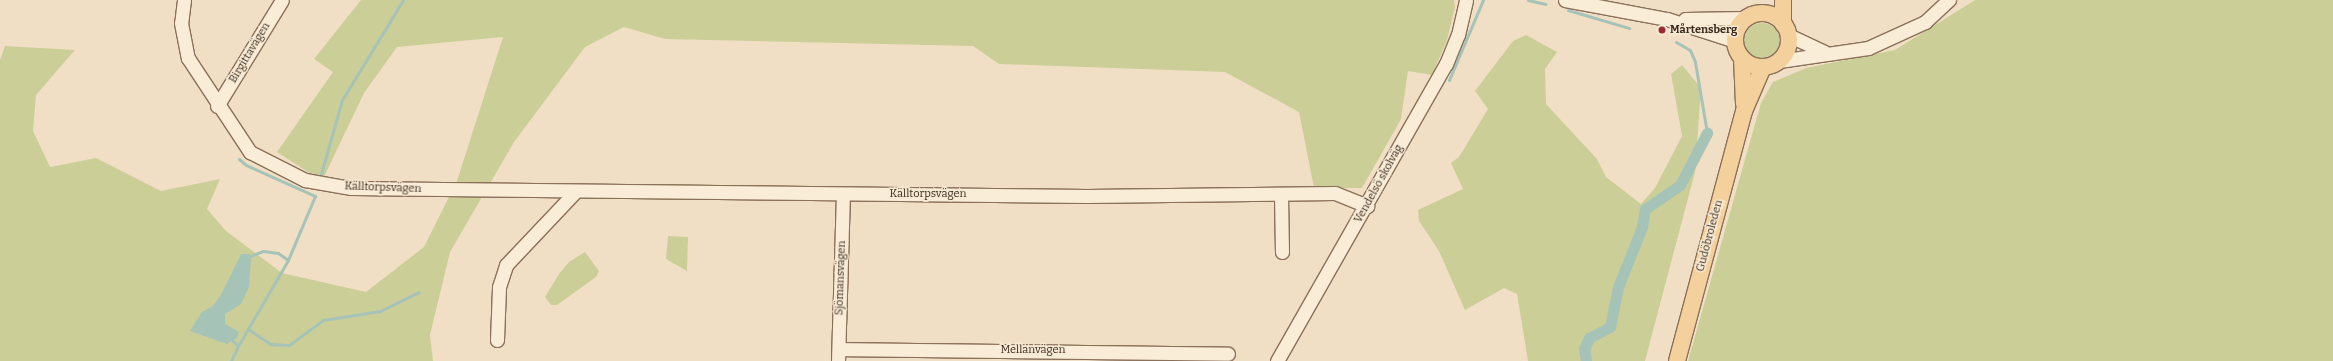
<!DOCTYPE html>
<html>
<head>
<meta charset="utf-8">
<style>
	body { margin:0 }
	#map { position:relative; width:2333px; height:361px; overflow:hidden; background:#f0dfc5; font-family:Bitter,serif }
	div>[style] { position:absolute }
	.green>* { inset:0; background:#ccce98 }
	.round { border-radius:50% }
	.water>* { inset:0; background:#a6c3b8 }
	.stream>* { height:3px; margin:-1.5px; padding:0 1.5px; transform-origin:1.5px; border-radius:1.5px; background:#a6c3b8 }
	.canal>* { height:11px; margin:-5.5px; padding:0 5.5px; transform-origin:5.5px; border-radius:5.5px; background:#a6c3b8 }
	.roads { filter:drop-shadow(1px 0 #8b705a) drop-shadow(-1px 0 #8b705a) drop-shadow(0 1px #8b705a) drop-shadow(0 -1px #8b705a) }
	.minor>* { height:13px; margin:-6.5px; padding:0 6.5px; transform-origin:6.5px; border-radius:6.5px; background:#faedd8 }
	.major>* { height:16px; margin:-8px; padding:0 8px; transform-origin:8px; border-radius:8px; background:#f4d19c }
	.major>.ring { margin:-8px; padding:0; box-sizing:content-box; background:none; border:16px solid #f4d19c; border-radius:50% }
	.dots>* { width:11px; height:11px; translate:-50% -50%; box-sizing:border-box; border:2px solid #f7ead4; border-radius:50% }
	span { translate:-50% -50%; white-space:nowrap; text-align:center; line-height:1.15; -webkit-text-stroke:3px #f7ead4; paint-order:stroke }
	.poi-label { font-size:11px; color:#3b2a1e; font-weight:700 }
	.left { translate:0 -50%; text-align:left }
	.street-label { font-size:11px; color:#3b2a1e }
</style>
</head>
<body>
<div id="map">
	<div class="green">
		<div style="clip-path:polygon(361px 0,1454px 0,1455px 7px,1447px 40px,1432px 75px,1408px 71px,1401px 119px,1362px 188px,1314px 188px,1299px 112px,1225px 72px,999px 64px,973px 46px,665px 39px,624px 27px,585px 47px,514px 142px,450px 252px,430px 335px,433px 361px,0 361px,0 60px,5px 46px,75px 50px,36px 95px,33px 131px,50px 167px,96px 158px,161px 191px,220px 179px,207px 209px,226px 231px,282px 273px,366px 292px,424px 247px,457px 181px,503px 37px,397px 47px,364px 93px,322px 181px,277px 152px,333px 72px,314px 59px)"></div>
		<div style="clip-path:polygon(1975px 0,2333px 0,2333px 361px,1688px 361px,1761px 103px,1773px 82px,1806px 68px,1895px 50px)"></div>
		<div class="round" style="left:1744px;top:23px;width:36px;height:36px"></div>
		<div style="clip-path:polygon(1526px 35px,1557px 52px,1545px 69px,1546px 104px,1597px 159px,1606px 177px,1641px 204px,1655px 188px,1682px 136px,1671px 74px,1682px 65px,1701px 88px,1695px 172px,1645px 361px,1528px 361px,1517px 294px,1504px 288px,1465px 310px,1439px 251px,1419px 221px,1418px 210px,1463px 189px,1451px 163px,1459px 157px,1488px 109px,1475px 91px,1513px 41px)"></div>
		<div style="clip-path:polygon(668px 236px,688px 237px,687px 271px,666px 259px)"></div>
		<div style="clip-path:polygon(585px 252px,599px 271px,596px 277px,557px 305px,551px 305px,545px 297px,559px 274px,569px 262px)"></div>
	</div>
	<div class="water">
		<div style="clip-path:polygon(241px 254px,249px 254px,251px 259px,249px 287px,241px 304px,225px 314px,225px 324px,239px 332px,237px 338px,227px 344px,190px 331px,202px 312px,213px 306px,222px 293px)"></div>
	</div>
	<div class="stream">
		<div style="left:1528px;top:0;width:18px;rotate:13deg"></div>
		<div style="left:1568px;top:10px;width:64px;rotate:16.4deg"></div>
		<div style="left:1676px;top:42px;width:16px;rotate:30deg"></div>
		<div style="left:1690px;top:50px;width:13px;rotate:67deg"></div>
		<div style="left:1695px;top:62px;width:72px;rotate:80.4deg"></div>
		<div style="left:1449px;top:80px;width:87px;rotate:-67deg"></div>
		<div style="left:239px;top:159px;width:9px;rotate:41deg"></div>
		<div style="left:246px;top:165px;width:76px;rotate:24.2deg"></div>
		<div style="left:315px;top:196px;width:69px;rotate:112.9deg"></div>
		<div style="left:288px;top:260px;width:12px;rotate:-145deg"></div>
		<div style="left:278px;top:253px;width:15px;rotate:-172deg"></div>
		<div style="left:263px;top:251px;width:17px;rotate:159deg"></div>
		<div style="left:321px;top:174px;width:77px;rotate:-74.2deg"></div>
		<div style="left:342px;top:100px;width:117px;rotate:-58.6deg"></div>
		<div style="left:248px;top:329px;width:27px;rotate:34deg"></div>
		<div style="left:270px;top:344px;width:19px;rotate:3deg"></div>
		<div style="left:289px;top:345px;width:42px;rotate:-36.3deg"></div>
		<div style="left:323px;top:320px;width:58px;rotate:-9deg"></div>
		<div style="left:380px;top:311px;width:43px;rotate:-26deg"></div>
		<div style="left:238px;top:346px;width:99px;rotate:-59.8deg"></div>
		<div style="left:231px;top:361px;width:17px;rotate:-65deg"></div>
		<div style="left:238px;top:346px;width:8px;rotate:-135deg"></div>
	</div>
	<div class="canal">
		<div style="left:1586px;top:361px;width:12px;rotate:-99deg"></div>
		<div style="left:1584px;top:349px;width:12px;rotate:-66deg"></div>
		<div style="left:1589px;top:338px;width:24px;rotate:-28deg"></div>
		<div style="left:1610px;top:327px;width:41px;rotate:-78.7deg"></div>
		<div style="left:1618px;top:287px;width:65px;rotate:-68.2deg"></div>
		<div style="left:1642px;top:227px;width:18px;rotate:-81deg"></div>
		<div style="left:1645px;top:209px;width:42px;rotate:-34.4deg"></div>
		<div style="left:1680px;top:185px;width:59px;rotate:-62.6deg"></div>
	</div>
	<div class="roads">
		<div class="minor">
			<div style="left:184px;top:0;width:23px;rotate:97deg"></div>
			<div style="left:181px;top:23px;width:36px;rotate:79deg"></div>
			<div style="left:188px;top:58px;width:113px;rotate:56.6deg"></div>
			<div style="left:250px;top:152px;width:62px;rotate:27deg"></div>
			<div style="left:305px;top:180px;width:47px;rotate:9.9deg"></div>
			<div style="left:351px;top:188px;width:736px;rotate:0.62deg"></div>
			<div style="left:1087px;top:196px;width:248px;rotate:-0.7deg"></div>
			<div style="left:1335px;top:193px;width:35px;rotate:22deg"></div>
			<div style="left:1565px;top:0;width:104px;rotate:10.6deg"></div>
			<div style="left:1667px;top:19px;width:71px;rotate:17.9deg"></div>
			<div style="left:1685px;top:19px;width:62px;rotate:-0.9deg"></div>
			<div style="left:1788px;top:35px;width:40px;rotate:25deg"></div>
			<div style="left:1779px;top:61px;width:90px;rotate:-8.3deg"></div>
			<div style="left:1868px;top:48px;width:63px;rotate:-24.5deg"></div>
			<div style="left:1925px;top:22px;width:33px;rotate:-43deg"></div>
			<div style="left:217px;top:106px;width:124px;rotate:-58.5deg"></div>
			<div style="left:1281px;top:195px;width:57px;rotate:89deg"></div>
			<div style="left:497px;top:340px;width:53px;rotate:-87.8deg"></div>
			<div style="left:499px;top:287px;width:23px;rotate:-72deg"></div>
			<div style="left:506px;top:265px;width:100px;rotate:-46.6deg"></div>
			<div style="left:839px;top:349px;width:389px;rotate:0.7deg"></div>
			<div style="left:838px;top:361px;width:167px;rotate:-88.3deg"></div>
			<div style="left:1277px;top:361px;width:342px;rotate:-60.4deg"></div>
			<div style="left:1446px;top:64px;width:31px;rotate:-68deg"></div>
			<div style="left:1458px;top:35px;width:36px;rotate:-77deg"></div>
		</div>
		<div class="major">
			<div style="left:1783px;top:0;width:24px;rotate:90deg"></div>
			<div class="ring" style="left:1735px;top:13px;width:38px;height:38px"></div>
			<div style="left:1742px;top:58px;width:46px;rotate:87.5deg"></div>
			<div style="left:1677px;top:361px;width:259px;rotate:-75deg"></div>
			<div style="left:1744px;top:111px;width:48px;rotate:-66.6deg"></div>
		</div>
	</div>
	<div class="dots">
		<div style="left:1662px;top:30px;background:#9c2832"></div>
	</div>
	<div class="poi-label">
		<span class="left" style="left:1670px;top:30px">Mårtensberg</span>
	</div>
	<div class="street-label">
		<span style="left:250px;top:53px;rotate:-59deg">Birgittavägen</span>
		<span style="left:1379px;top:184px;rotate:-61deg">Vendelsö skolväg</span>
		<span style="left:383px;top:188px;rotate:2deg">Källtorpsvägen</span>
		<span style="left:928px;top:194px">Källtorpsvägen</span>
		<span style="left:1710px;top:236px;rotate:-75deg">Gudöbroleden</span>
		<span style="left:841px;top:278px;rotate:-88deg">Sjömansvägen</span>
		<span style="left:1033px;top:350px">Mellanvägen</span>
	</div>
</div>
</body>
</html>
